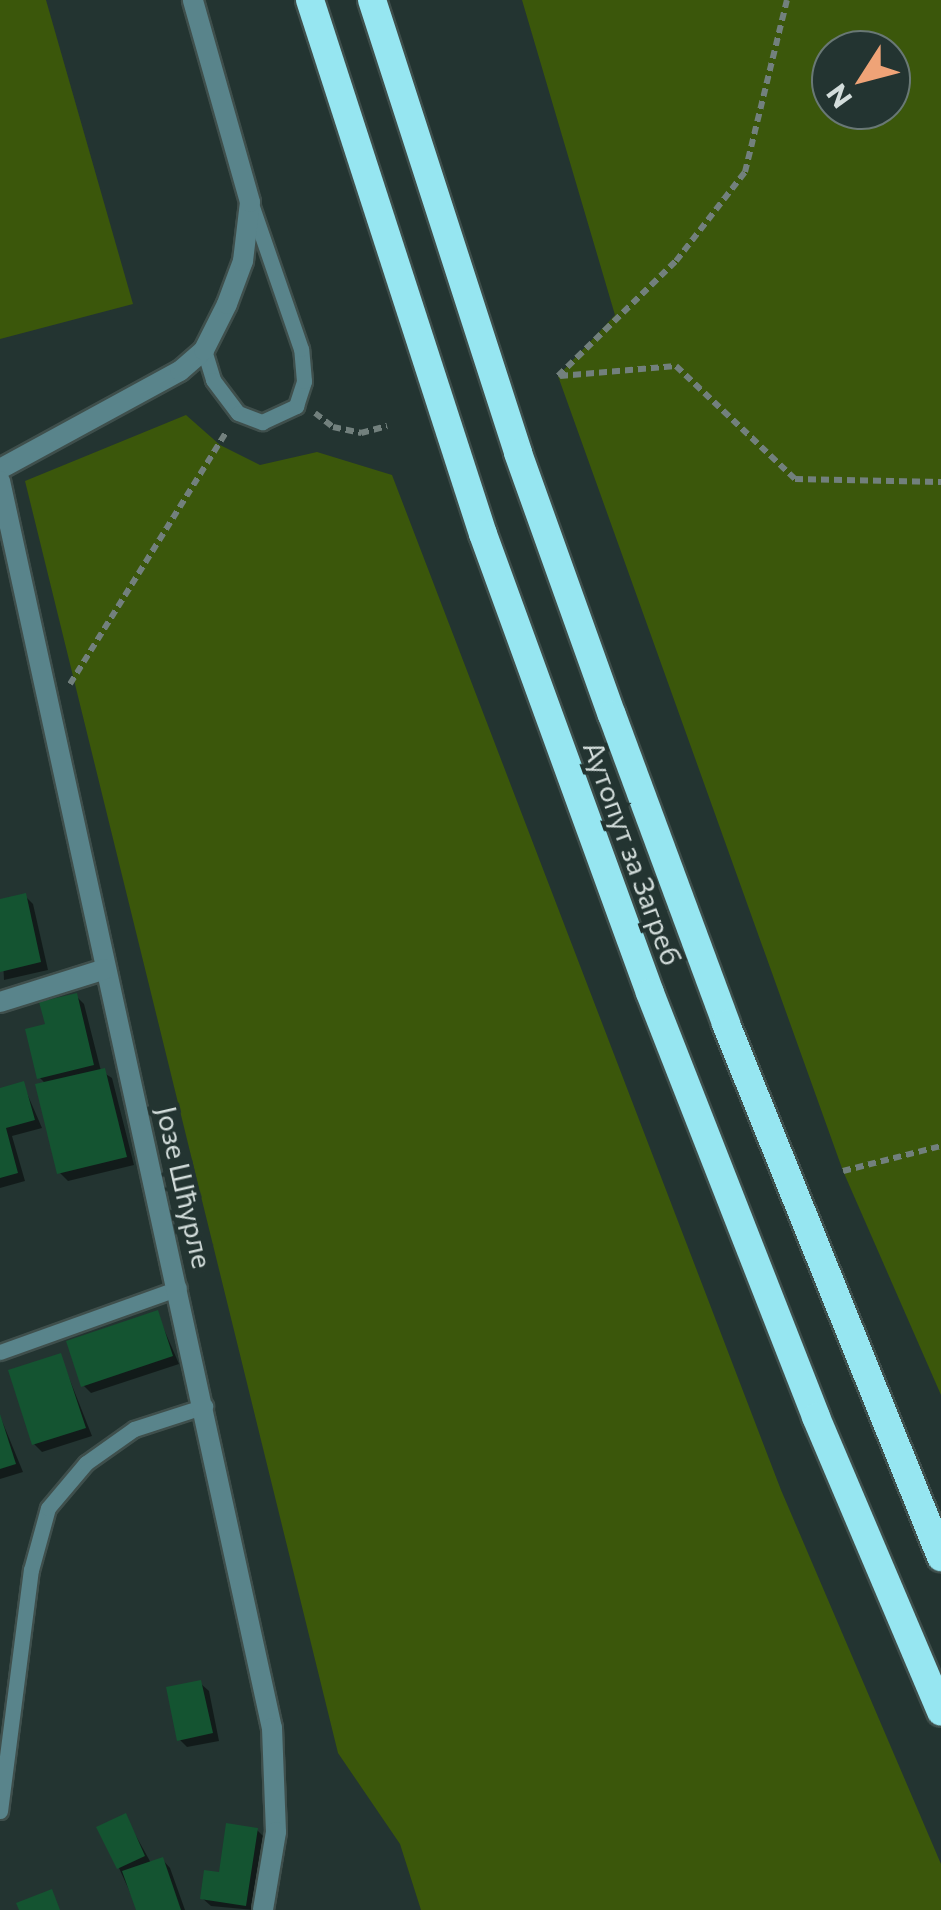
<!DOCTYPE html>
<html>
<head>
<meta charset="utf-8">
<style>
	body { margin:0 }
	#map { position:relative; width:941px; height:1910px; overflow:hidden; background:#233431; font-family:Commissioner,sans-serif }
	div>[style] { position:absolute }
	.green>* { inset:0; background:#3b570b }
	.shadow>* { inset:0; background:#0007 }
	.building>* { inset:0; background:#145431 }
	.path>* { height:6px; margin-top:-3px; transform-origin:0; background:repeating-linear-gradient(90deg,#72807d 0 8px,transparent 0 13px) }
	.roads { filter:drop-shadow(2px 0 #3f4f4c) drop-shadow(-2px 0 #3f4f4c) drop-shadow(0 2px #3f4f4c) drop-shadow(0 -2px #3f4f4c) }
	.service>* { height:15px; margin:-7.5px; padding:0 7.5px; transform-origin:7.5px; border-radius:7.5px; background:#59848b }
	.minor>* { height:20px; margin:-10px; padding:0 10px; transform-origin:10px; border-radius:10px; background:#59848b }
	.trunk>* { height:28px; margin:-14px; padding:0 14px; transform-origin:14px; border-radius:14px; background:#96e6f1 }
	span { translate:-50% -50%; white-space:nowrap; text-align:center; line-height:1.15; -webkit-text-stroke:8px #233431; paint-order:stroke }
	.street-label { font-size:28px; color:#d3dddb }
	.north { position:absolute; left:811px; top:30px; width:100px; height:100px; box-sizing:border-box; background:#233431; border:2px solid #697875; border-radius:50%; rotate:234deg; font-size:28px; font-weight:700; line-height:40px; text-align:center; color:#d3dddb }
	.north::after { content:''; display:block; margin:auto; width:35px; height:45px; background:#efa377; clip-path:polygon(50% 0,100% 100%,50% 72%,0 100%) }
</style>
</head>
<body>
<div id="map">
	<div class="green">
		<div style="clip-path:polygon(0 0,46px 0,133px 304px,0 339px)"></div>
		<div style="clip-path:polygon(evenodd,522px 0,941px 0,941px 1395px,843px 1171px,558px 376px,615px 315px,522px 0,831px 50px,891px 50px,891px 110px,831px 110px,831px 50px)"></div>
		<div style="clip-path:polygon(186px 415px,220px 445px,260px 465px,317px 452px,392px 475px,781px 1490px,941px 1864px,941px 1910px,421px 1910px,400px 1844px,338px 1753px,25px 481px)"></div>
	</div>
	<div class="shadow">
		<div style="clip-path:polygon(25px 896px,33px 904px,48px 970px,4px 980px,0 902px)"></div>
		<div style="clip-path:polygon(76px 996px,84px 1004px,101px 1071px,112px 1078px,134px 1165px,68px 1181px,60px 1173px,46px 1084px,39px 1077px)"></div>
		<div style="clip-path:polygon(23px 1084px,42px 1128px,12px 1136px,25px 1181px,0 1188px,0 1090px)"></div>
		<div style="clip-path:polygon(157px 1313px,179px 1364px,91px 1393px,83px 1385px)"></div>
		<div style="clip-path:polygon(60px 1355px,92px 1436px,42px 1452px,34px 1444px)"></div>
		<div style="clip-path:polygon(0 1416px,23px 1472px,0 1479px)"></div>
		<div style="clip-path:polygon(200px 1683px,209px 1691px,219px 1741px,187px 1747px,179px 1739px)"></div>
		<div style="clip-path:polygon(125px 1816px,151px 1863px,162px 1859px,170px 1868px,185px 1910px,138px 1910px,119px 1868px)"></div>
		<div style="clip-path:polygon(257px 1830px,265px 1838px,254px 1910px,211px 1906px,202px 1898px)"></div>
	</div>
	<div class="building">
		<div style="clip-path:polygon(26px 893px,41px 962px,0 972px,0 899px)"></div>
		<div style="clip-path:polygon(77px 993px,94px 1065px,37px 1079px,25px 1029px,45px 1024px,39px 1002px)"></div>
		<div style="clip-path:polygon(105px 1068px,127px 1157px,57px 1174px,35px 1084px)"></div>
		<div style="clip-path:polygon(24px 1081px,35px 1120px,6px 1128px,18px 1173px,0 1178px,0 1088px)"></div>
		<div style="clip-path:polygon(158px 1310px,173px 1356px,81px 1387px,66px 1341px)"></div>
		<div style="clip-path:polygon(61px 1353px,86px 1428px,32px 1445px,8px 1370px)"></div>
		<div style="clip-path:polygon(0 1414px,16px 1464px,0 1469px)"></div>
		<div style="clip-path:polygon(201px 1680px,213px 1733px,177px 1741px,166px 1687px)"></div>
		<div style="clip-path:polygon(126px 1813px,145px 1856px,117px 1869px,96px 1827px)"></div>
		<div style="clip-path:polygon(226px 1823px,258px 1828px,246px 1906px,200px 1899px,204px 1870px,219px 1872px)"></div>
		<div style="clip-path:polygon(163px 1857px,181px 1910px,136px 1910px,122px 1871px)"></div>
		<div style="clip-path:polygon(52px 1889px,60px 1910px,19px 1910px,16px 1903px)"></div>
	</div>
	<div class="path">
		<div style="left:558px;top:376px;width:165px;rotate:-44.3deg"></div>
		<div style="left:676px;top:261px;width:113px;rotate:-52.2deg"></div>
		<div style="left:745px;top:172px;width:177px;rotate:-76.3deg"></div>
		<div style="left:560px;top:376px;width:116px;rotate:-4.9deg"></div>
		<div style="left:676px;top:366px;width:164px;rotate:43.5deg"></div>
		<div style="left:795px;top:479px;width:146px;rotate:1.2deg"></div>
		<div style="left:315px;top:413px;width:23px;rotate:38deg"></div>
		<div style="left:333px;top:427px;width:29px;rotate:12deg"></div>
		<div style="left:361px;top:433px;width:27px;rotate:-15deg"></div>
		<div style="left:70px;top:684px;width:298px;rotate:-58.2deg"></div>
		<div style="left:843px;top:1171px;width:101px;rotate:-14.3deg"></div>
	</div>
	<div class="roads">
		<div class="service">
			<div style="left:204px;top:350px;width:31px;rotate:73deg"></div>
			<div style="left:213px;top:380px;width:41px;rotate:52.9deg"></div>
			<div style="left:238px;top:413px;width:26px;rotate:21deg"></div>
			<div style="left:262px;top:422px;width:38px;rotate:-25deg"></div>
			<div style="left:296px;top:406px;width:26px;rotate:-72deg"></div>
			<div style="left:304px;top:381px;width:32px;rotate:-95deg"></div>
			<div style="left:301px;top:349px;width:150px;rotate:-109deg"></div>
			<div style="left:0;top:1352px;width:190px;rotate:-19.7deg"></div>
			<div style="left:0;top:1811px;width:243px;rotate:-82.7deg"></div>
			<div style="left:31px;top:1570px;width:64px;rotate:-74.7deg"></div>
			<div style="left:48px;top:1508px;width:59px;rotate:-49.8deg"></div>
			<div style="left:86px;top:1463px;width:59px;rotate:-35.3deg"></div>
			<div style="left:134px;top:1429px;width:75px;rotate:-17.9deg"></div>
		</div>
		<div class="minor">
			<div style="left:0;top:469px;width:205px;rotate:-28.6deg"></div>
			<div style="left:180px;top:371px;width:32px;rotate:-41deg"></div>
			<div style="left:204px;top:350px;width:51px;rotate:-63.4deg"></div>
			<div style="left:227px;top:304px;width:46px;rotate:-69.6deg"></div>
			<div style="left:243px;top:261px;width:59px;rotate:-83.2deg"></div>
			<div style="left:250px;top:202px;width:210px;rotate:-105.8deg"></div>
			<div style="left:0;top:481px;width:1276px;rotate:77.7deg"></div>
			<div style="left:272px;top:1728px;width:104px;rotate:87.8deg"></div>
			<div style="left:276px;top:1832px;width:79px;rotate:99.5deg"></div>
			<div style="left:0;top:1002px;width:110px;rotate:-17.4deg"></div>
		</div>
		<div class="trunk">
			<div style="left:310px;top:0;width:561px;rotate:72.05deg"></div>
			<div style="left:483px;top:534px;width:488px;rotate:70deg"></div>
			<div style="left:650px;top:993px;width:455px;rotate:68.6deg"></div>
			<div style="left:816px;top:1417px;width:320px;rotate:67deg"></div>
			<div style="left:372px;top:0;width:476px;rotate:72.1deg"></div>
			<div style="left:518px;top:453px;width:278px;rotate:70.3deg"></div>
			<div style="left:612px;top:715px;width:329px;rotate:69.7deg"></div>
			<div style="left:726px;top:1024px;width:575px;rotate:68.03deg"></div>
		</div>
	</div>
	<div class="street-label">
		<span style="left:633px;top:853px;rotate:70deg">Аутопут за Загреб</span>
		<span style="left:185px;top:1187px;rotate:77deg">Јозе Шћурле</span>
	</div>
	<div class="north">N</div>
</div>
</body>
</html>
